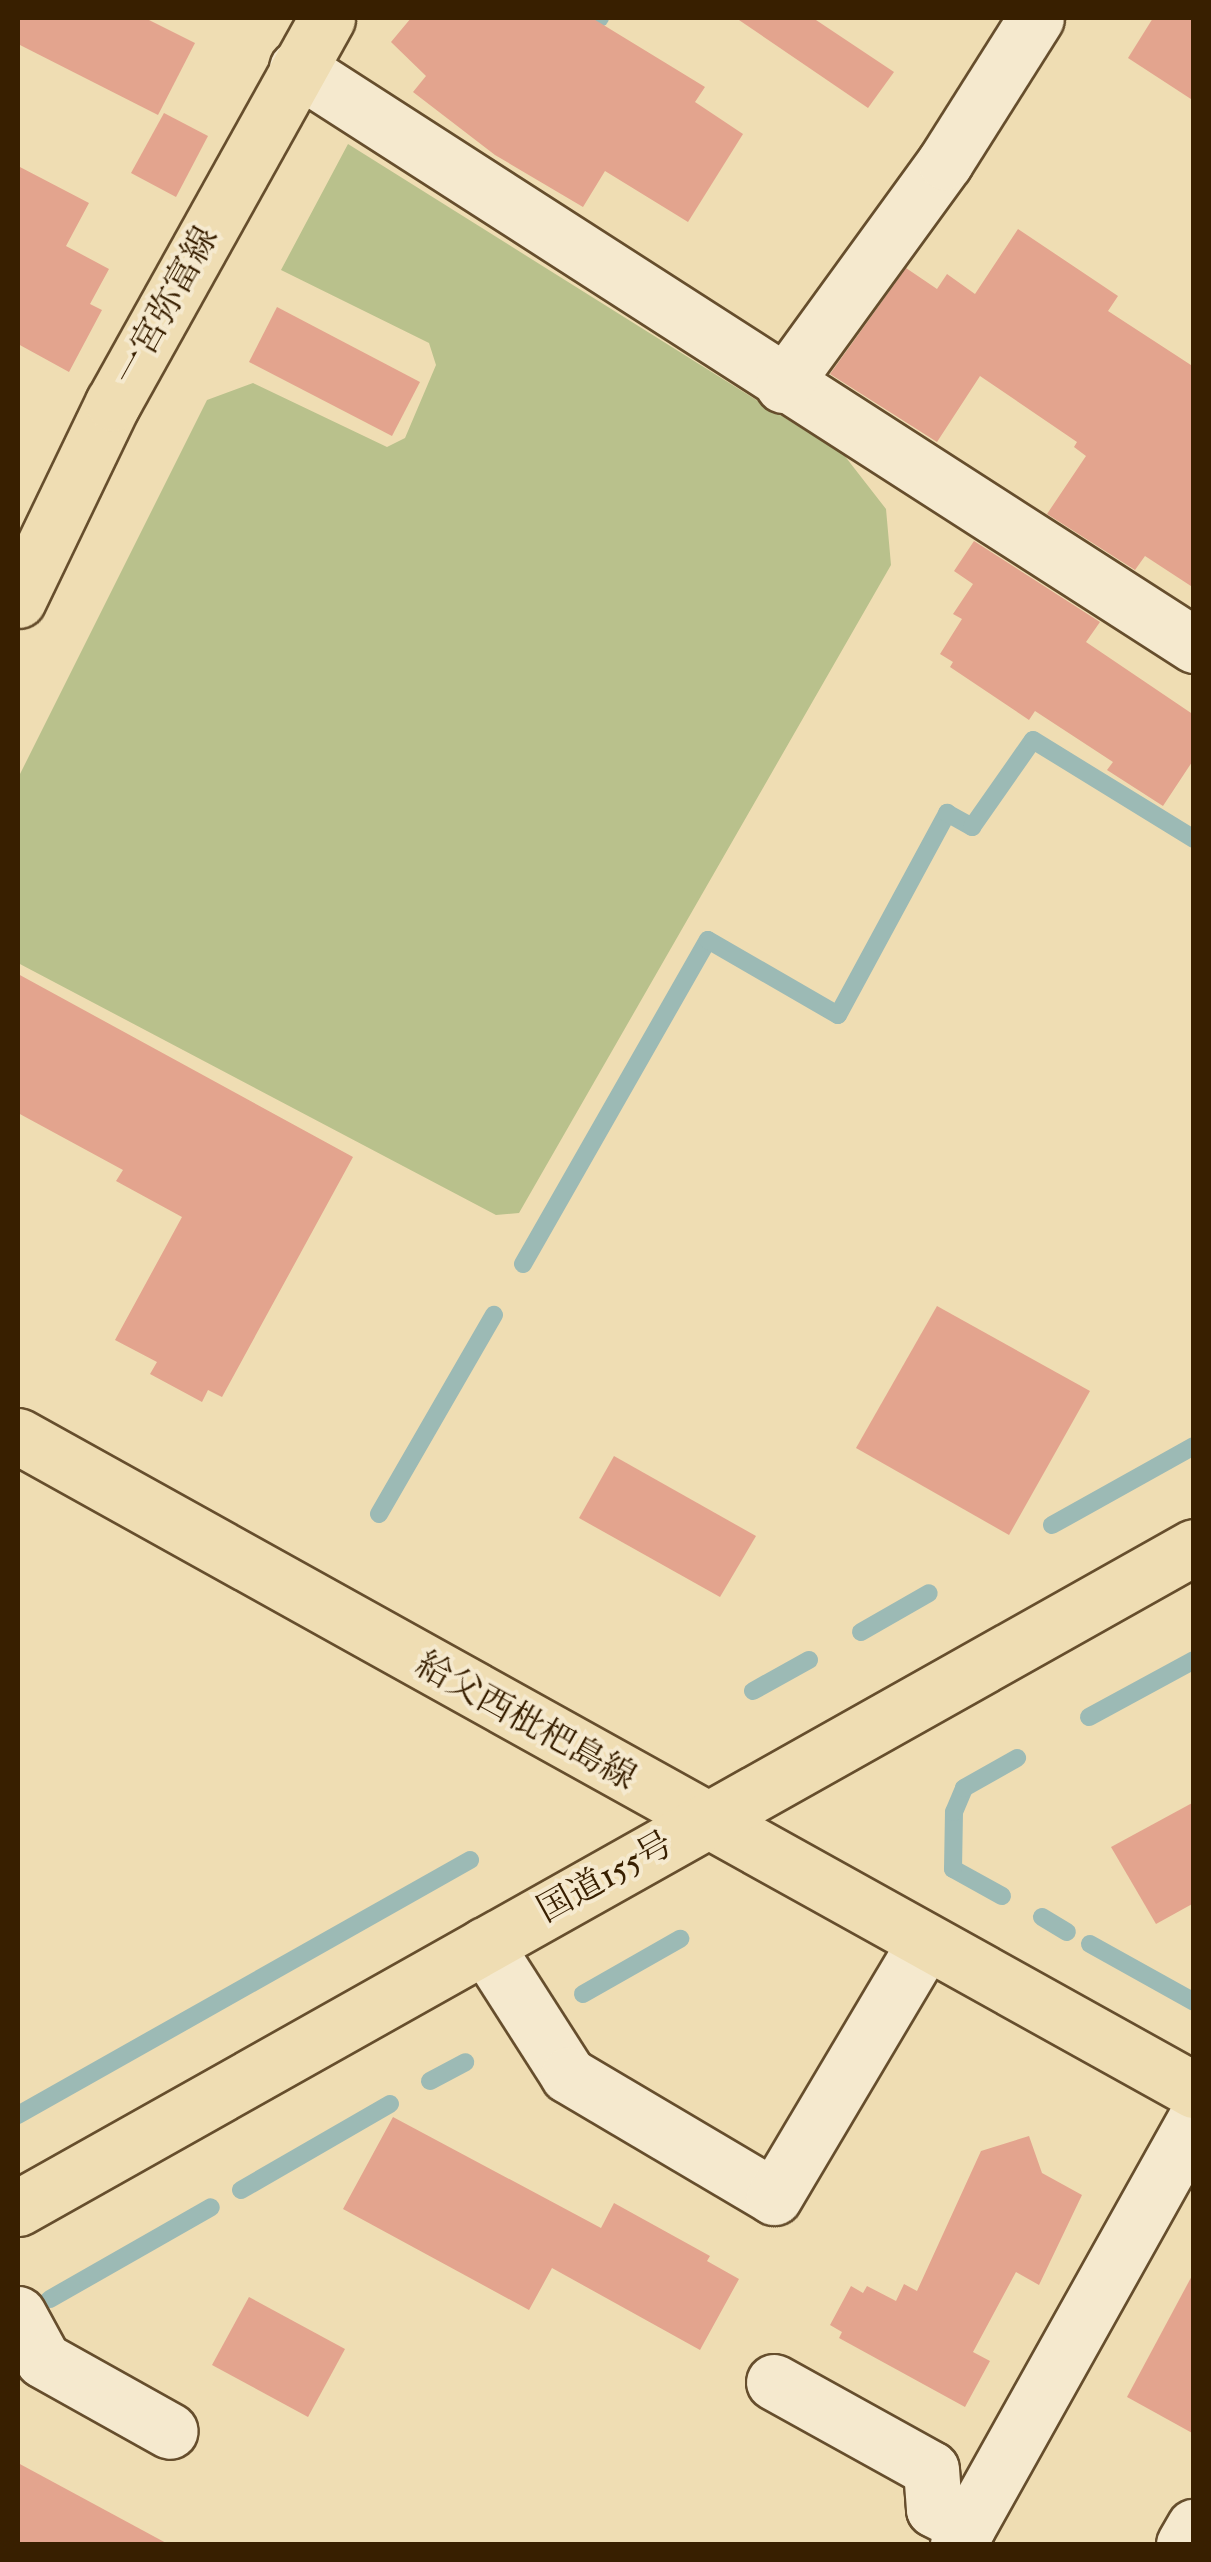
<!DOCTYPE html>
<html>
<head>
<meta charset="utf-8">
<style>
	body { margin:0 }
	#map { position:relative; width:1211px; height:2562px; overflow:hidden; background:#efddb3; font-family:"IM FELL Double Pica","Noto Serif JP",serif }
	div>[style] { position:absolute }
	.green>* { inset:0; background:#b9c18c }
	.stream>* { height:18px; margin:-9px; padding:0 9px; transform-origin:9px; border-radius:9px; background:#9cbab5 }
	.building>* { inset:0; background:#e3a48e }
	.roads { filter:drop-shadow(2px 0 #664e2d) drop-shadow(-2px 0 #664e2d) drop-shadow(0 2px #664e2d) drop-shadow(0 -2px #664e2d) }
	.minor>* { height:55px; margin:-27.5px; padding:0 27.5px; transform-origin:27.5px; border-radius:27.5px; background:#f5e9ce }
	.major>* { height:55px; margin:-27.5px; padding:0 27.5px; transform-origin:27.5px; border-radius:27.5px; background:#efddb3 }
	.highway>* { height:55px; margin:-27.5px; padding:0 27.5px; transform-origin:27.5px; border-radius:27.5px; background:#efddb3 }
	span { translate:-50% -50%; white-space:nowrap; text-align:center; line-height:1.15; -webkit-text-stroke:8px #f5e9ce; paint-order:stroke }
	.street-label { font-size:35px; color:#381f00 }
	.frame { position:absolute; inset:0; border:20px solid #381f00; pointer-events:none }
</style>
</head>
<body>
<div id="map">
	<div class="green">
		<div style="clip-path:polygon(348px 144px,844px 455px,886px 509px,891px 565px,519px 1213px,496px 1215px,18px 963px,18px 778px,207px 400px,253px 383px,387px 447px,405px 438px,436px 365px,429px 343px,281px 270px)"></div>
	</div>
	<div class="stream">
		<div style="left:599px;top:18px;width:1px"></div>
		<div style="left:523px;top:1264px;width:373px;rotate:-60.3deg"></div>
		<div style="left:708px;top:940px;width:150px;rotate:30deg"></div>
		<div style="left:838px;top:1015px;width:230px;rotate:-61.6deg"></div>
		<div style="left:947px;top:813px;width:29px;rotate:29deg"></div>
		<div style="left:972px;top:827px;width:106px;rotate:-55deg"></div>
		<div style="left:1033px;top:740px;width:189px;rotate:31.6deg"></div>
		<div style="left:379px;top:1514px;width:230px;rotate:-60deg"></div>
		<div style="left:1052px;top:1525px;width:162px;rotate:-29.1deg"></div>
		<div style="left:861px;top:1632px;width:78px;rotate:-29.8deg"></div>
		<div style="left:753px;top:1691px;width:64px;rotate:-29deg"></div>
		<div style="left:1089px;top:1717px;width:119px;rotate:-28.5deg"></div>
		<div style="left:1002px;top:1896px;width:56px;rotate:-151.1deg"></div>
		<div style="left:953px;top:1869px;width:57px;rotate:-89deg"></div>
		<div style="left:954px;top:1812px;width:26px;rotate:-67deg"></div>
		<div style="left:964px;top:1788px;width:61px;rotate:-29.5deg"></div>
		<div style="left:1042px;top:1917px;width:29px;rotate:31deg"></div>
		<div style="left:1090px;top:1944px;width:119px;rotate:29.1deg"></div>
		<div style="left:583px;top:1994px;width:112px;rotate:-29.6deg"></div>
		<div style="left:430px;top:2081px;width:40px;rotate:-28deg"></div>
		<div style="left:18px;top:2115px;width:519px;rotate:-29.43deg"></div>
		<div style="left:241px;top:2190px;width:172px;rotate:-30deg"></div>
		<div style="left:50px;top:2299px;width:185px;rotate:-29.7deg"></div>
	</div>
	<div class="building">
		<div style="clip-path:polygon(18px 18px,145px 18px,195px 43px,158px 115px,18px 44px)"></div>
		<div style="clip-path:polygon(411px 18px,592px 18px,705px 87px,695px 102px,743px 134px,688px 222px,605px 171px,583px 207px,495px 155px,413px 92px,426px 76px,391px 42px)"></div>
		<div style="clip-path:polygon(736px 18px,813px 18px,894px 72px,868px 108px)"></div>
		<div style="clip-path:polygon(1153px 18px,1194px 18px,1194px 101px,1128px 58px)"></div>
		<div style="clip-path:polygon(164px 113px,208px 136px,176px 197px,131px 173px)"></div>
		<div style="clip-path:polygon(18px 166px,89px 203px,66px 246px,109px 269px,90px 304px,102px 310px,69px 372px,18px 344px)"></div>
		<div style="clip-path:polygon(1018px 229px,1118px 296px,1108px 311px,1194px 367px,1194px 588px,1145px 556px,1135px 570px,1047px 514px,1086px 456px,1074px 447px,1077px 442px,980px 376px,937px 442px,830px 374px,906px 268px,937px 289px,947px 274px,975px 294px)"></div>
		<div style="clip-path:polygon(277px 307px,420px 382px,392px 436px,249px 362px)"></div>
		<div style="clip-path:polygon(974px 541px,1100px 622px,1086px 642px,1194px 715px,1194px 759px,1163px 806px,1107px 770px,1113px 762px,1035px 711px,1029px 720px,950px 667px,953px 662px,940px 654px,962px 619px,953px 614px,973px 584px,954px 571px)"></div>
		<div style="clip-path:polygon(18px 974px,353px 1157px,222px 1397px,208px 1390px,202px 1402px,150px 1374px,157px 1362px,115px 1340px,182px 1217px,116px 1181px,123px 1170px,18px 1113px)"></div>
		<div style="clip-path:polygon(937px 1306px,1090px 1391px,1009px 1535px,856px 1448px)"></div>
		<div style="clip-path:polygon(614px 1456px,756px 1536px,720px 1597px,579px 1518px)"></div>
		<div style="clip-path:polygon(1194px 1802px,1194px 1903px,1156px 1924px,1111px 1847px)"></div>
		<div style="clip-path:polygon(393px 2117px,601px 2228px,614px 2203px,710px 2256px,707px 2261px,739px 2279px,700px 2350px,552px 2268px,529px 2310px,343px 2209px)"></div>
		<div style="clip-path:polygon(1029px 2136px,1042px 2173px,1082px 2195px,1039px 2285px,1016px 2272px,973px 2352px,990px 2361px,965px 2407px,839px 2338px,842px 2332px,830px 2325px,851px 2286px,863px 2293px,867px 2286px,896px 2301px,904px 2284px,917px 2291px,981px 2151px)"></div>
		<div style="clip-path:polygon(1194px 2272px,1194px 2434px,1127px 2397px)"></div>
		<div style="clip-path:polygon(249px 2297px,345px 2349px,308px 2417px,212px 2365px)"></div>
		<div style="clip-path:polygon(18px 2463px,168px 2544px,18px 2544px)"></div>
	</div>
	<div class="roads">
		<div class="minor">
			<div style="left:297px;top:68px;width:1067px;rotate:32.75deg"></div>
			<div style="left:783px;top:385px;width:276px;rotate:-54deg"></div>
			<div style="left:945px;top:162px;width:170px;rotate:-57.7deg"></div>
			<div style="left:485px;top:1945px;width:154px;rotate:57.4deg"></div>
			<div style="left:568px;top:2075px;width:239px;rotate:30.6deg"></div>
			<div style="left:774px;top:2197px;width:295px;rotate:-59.3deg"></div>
			<div style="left:18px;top:2314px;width:52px;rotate:61.5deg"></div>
			<div style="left:43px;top:2360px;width:145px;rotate:29.2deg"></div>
			<div style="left:774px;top:2382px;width:179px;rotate:29deg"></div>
			<div style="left:931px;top:2469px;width:40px;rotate:85.7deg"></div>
			<div style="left:934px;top:2509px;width:38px;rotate:27deg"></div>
			<div style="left:958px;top:2544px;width:484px;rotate:-60.8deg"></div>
			<div style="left:1184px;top:2544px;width:20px;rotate:-60deg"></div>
		</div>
		<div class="major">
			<div style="left:18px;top:600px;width:219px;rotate:-64.3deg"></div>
			<div style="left:113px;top:403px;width:440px;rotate:-60.9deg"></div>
			<div style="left:18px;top:1436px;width:1346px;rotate:29.08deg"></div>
		</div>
		<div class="highway">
			<div style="left:18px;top:2208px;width:1349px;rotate:-29.34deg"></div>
		</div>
	</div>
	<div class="street-label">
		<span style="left:166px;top:306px;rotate:-61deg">一宮弥富線</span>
		<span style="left:526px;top:1721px;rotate:29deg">給父西枇杷島線</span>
		<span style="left:605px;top:1877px;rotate:-29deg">国道155号</span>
	</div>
	<div class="frame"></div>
</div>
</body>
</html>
